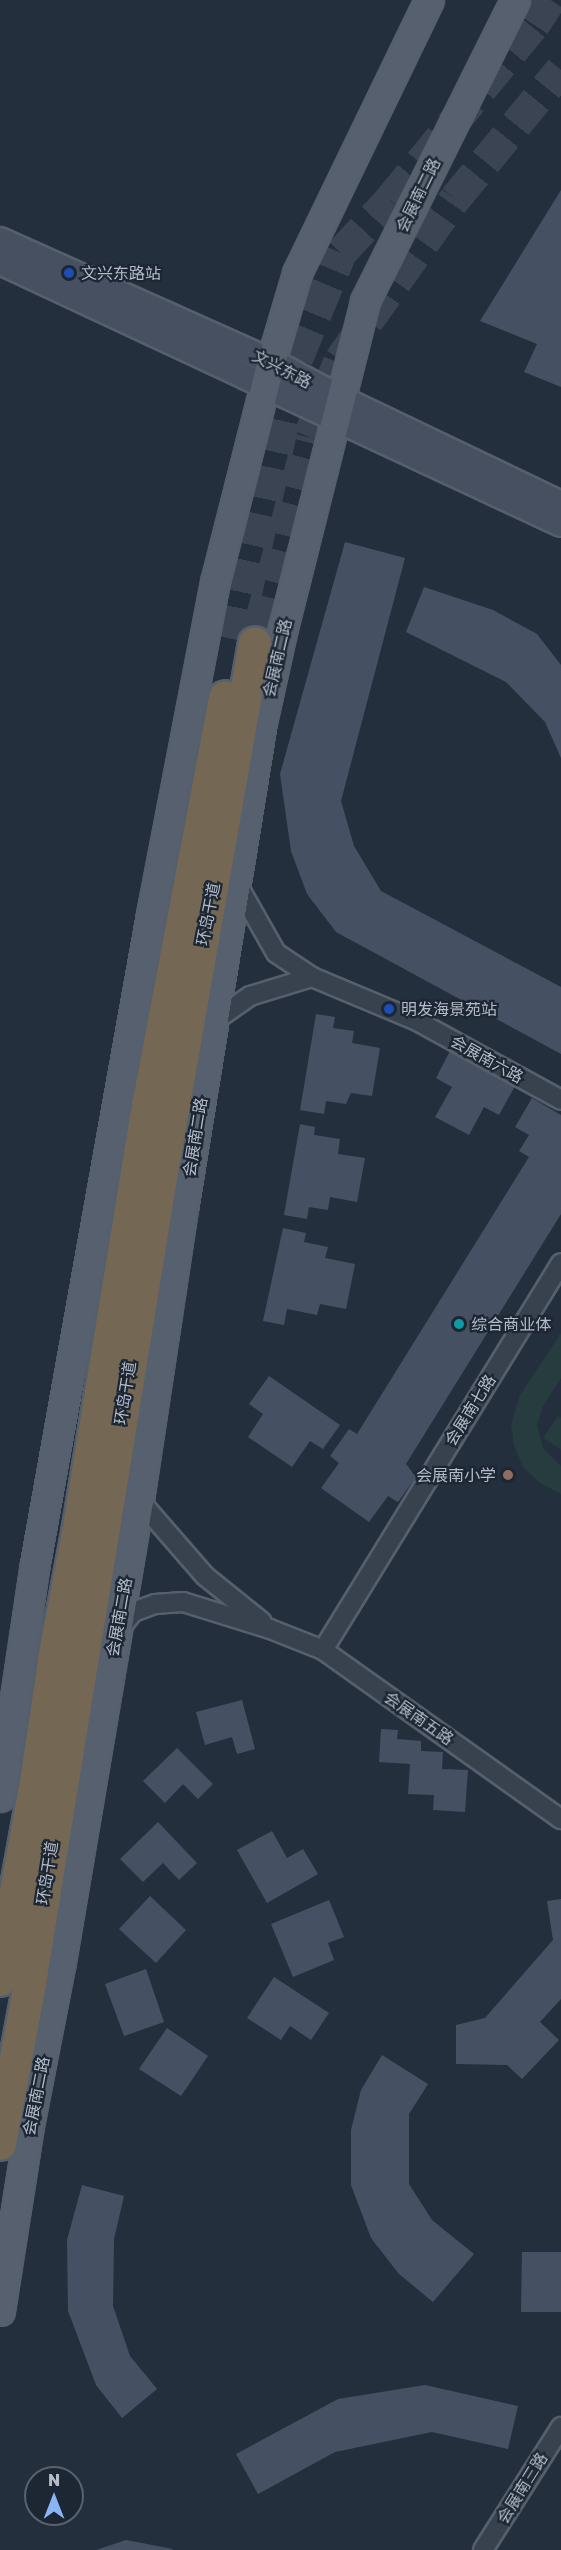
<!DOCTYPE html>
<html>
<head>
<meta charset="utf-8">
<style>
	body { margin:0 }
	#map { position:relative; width:561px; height:2550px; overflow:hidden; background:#242f3e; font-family:"Golos Text","Noto Sans SC",sans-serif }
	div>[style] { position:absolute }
	.green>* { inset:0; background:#263c3f }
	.building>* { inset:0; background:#455162 }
	.highway-tunnel>* { height:32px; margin-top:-16px; transform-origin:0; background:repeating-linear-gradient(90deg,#3a4453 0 32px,transparent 0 48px) }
	.roads { filter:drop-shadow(2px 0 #565f6c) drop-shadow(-2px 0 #565f6c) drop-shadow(0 2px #565f6c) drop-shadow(0 -2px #565f6c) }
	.street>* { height:18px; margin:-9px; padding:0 9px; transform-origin:9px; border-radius:9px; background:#38414e }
	.secondary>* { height:24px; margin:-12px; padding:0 12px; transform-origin:12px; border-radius:12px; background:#465061 }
	.primary>* { height:27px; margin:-13.5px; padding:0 13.5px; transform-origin:13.5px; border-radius:13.5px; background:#56606e }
	.highway>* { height:32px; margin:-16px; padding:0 16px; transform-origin:16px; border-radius:16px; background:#746855 }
	.dots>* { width:16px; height:16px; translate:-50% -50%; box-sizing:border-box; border:3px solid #1d2633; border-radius:50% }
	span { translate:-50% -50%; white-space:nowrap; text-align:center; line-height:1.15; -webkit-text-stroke:4.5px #1d2633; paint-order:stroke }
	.street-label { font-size:16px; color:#b4bcc9 }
	.poi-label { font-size:16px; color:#b4bcc9 }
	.left { translate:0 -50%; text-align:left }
	.right { translate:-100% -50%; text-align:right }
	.north { position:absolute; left:24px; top:2466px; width:60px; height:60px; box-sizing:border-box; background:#1d2633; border:2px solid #59626f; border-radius:50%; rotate:0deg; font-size:16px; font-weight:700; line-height:24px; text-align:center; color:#b4bcc9 }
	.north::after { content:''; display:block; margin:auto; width:21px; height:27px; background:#8ab4f8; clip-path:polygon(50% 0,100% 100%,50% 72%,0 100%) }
</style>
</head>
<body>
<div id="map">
	<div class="green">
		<div style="clip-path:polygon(561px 1333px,561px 1378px,543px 1406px,537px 1425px,543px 1448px,561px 1466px,561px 1494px,540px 1483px,523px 1467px,514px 1446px,511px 1424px,520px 1395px)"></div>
		<div style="clip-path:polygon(558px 1416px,561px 1418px,561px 1450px,543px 1438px)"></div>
	</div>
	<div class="building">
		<div style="clip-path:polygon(561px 190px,561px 387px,524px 372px,537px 344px,480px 321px)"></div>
		<div style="clip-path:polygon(345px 542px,405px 558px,341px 801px,354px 846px,381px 891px,561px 987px,561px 1054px,336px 932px,307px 894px,291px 851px,280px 774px)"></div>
		<div style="clip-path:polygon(424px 587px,493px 610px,537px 634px,561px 665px,561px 758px,545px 722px,506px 682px,406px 632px)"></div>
		<div style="clip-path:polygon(316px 1014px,335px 1017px,333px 1028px,354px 1031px,352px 1043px,380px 1048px,372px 1096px,351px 1093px,346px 1104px,326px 1101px,324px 1114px,300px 1110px)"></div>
		<div style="clip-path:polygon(450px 1051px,515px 1086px,499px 1115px,484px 1107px,469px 1135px,435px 1117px,452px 1087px,436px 1078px)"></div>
		<div style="clip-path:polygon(532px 1098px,561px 1115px,561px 1214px,406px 1464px,416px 1477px,398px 1502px,388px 1496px,369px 1522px,321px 1488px,339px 1463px,330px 1456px,349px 1429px,357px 1434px,529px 1157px,519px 1151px,529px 1135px,515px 1127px)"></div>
		<div style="clip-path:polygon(300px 1124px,315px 1127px,314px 1135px,340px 1139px,338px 1154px,365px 1158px,357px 1202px,330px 1197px,328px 1210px,309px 1207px,307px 1219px,284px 1215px)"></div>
		<div style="clip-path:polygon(283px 1228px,306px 1233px,304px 1242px,328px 1247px,325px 1258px,355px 1264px,346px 1309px,320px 1304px,317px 1315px,287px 1309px,284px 1325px,263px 1321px)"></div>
		<div style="clip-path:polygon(269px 1376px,340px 1425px,323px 1449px,310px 1441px,292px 1467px,248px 1437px,263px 1414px,249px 1404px)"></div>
		<div style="clip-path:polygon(242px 1700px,255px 1749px,237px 1754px,232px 1737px,205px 1745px,196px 1712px)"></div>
		<div style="clip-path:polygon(381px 1729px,398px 1730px,397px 1739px,421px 1741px,421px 1751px,443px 1752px,442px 1769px,468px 1770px,465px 1812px,433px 1810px,434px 1795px,408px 1794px,410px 1764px,379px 1762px)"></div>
		<div style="clip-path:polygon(177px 1748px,213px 1784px,198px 1799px,183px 1784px,165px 1803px,143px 1781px)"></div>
		<div style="clip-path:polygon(158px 1822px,197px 1863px,179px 1880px,163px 1863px,143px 1882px,120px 1859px)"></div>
		<div style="clip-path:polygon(272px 1831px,287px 1858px,303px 1849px,318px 1874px,267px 1903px,237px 1850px)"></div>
		<div style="clip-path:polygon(150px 1896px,186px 1930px,156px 1963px,119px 1929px)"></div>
		<div style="clip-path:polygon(561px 1899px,561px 1999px,540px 2022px,559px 2040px,522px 2079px,507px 2065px,456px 2064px,456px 2025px,485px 2018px,553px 1940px,547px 1901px)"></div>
		<div style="clip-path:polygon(329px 1900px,344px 1937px,328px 1943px,334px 1960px,293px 1977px,271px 1924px)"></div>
		<div style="clip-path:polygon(146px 1969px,164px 2022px,124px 2036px,105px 1984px)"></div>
		<div style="clip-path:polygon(274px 1977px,329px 2013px,311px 2040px,290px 2026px,281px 2040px,247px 2018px)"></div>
		<div style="clip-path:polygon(167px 2028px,208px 2056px,181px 2096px,139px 2069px)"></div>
		<div style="clip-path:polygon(382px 2055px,428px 2084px,409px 2114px,409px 2184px,432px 2220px,474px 2254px,433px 2302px,399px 2274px,371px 2238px,351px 2185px,351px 2130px,361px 2090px)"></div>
		<div style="clip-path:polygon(82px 2185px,124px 2196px,114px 2239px,113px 2306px,130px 2356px,157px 2389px,122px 2418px,96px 2385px,68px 2311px,67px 2240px)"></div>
		<div style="clip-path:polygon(522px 2252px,561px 2252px,561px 2312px,521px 2312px)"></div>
		<div style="clip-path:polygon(425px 2385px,518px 2406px,508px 2449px,432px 2432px,335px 2452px,258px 2494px,236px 2454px,338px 2399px)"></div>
		<div style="clip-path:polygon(126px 2540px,173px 2549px,172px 2550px,96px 2550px)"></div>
	</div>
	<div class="highway-tunnel">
		<div style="left:259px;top:628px;width:197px;rotate:-75.3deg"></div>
		<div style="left:309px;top:437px;width:83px;rotate:-68.1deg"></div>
		<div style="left:340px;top:360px;width:198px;rotate:-54.5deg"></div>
		<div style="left:455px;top:199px;width:167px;rotate:-50.6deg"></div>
		<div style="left:236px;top:640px;width:288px;rotate:-77.8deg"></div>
		<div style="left:297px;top:359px;width:115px;rotate:-67.5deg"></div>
		<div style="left:341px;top:253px;width:72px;rotate:-47.2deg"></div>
		<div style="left:390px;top:200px;width:227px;rotate:-50.6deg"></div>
		<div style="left:534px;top:25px;width:30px;rotate:-57deg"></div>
	</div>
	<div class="roads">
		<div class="street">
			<div style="left:237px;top:884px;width:79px;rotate:60.5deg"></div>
			<div style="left:276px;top:953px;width:43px;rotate:33.7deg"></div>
			<div style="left:312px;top:977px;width:114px;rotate:22.7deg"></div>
			<div style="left:417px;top:1021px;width:164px;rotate:28.7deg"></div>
			<div style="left:213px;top:1022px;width:45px;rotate:-35.1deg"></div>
			<div style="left:250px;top:996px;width:65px;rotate:-17deg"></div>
			<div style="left:139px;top:1500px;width:101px;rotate:49deg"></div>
			<div style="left:205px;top:1576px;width:73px;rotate:38.9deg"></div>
			<div style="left:119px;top:1630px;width:23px;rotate:-52deg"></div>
			<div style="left:133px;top:1612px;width:23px;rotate:-20deg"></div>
			<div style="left:155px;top:1604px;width:28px;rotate:-4deg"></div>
			<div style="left:183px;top:1602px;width:91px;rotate:17.2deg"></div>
			<div style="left:270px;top:1629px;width:57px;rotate:21.6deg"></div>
			<div style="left:323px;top:1650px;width:292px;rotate:35.4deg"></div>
			<div style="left:323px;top:1650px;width:454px;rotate:-58.4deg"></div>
			<div style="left:483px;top:2550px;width:146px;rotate:-57.6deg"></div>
		</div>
		<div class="secondary">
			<div style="left:0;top:240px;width:297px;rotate:24.1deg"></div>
			<div style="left:271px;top:361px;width:81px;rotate:28.2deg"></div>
			<div style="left:342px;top:399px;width:243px;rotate:25.6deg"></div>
			<div style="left:0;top:262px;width:619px;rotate:25.03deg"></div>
		</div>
		<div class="primary">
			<div style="left:0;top:1797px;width:231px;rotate:-81.5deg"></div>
			<div style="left:34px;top:1569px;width:665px;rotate:-79.87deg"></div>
			<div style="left:151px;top:914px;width:338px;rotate:-79.1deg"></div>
			<div style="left:215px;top:582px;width:228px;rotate:-75.8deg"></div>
			<div style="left:271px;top:361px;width:92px;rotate:-73.5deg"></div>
			<div style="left:297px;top:273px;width:303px;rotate:-64.2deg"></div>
			<div style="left:0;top:2311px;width:187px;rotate:-81.1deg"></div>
			<div style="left:29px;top:2126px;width:167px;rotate:-79deg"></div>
			<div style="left:61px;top:1962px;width:469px;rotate:-80.4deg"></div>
			<div style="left:139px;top:1500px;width:299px;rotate:-81.4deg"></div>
			<div style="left:184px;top:1204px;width:492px;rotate:-80.8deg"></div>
			<div style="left:263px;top:718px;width:92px;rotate:-77.5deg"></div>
			<div style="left:283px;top:628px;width:337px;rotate:-75.9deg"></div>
			<div style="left:365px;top:301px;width:336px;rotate:-63.5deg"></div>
		</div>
		<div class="highway">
			<div style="left:0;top:1980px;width:207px;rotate:-79.7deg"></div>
			<div style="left:37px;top:1776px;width:122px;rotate:-81.5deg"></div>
			<div style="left:55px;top:1655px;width:124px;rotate:-79.3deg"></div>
			<div style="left:78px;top:1533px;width:433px;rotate:-80.7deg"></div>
			<div style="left:148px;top:1106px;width:416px;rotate:-79.3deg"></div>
			<div style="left:0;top:2144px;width:164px;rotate:-79.4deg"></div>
			<div style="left:30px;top:1983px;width:803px;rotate:-80.76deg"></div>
			<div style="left:159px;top:1190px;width:555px;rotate:-80.05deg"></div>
		</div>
	</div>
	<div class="dots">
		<div style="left:69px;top:273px;background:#1a4fb4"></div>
		<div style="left:389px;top:1009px;background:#1a4fb4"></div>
		<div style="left:459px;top:1324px;background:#0f9aa8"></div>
		<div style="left:508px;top:1475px;background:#8d6e63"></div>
	</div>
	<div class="street-label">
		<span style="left:418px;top:195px;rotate:-64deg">会展南二路</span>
		<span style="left:282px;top:369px;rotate:27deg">文兴东路</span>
		<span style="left:277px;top:658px;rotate:-77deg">会展南二路</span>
		<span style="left:208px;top:914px;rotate:-79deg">环岛干道</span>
		<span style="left:487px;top:1059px;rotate:29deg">会展南六路</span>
		<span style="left:195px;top:1137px;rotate:-81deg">会展南二路</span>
		<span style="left:125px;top:1393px;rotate:-81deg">环岛干道</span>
		<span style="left:470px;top:1410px;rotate:-58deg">会展南七路</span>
		<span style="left:119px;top:1617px;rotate:-80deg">会展南二路</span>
		<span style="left:419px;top:1718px;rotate:35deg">会展南五路</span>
		<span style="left:47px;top:1873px;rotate:-81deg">环岛干道</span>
		<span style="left:36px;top:2096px;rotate:-79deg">会展南二路</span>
		<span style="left:522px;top:2488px;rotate:-58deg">会展南三路</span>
	</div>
	<div class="poi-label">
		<span class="left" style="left:81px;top:273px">文兴东路站</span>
		<span class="left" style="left:401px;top:1009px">明发海景苑站</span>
		<span class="left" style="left:471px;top:1324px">综合商业体</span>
		<span class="right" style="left:496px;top:1475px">会展南小学</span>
	</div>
	<div class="north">N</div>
</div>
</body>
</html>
